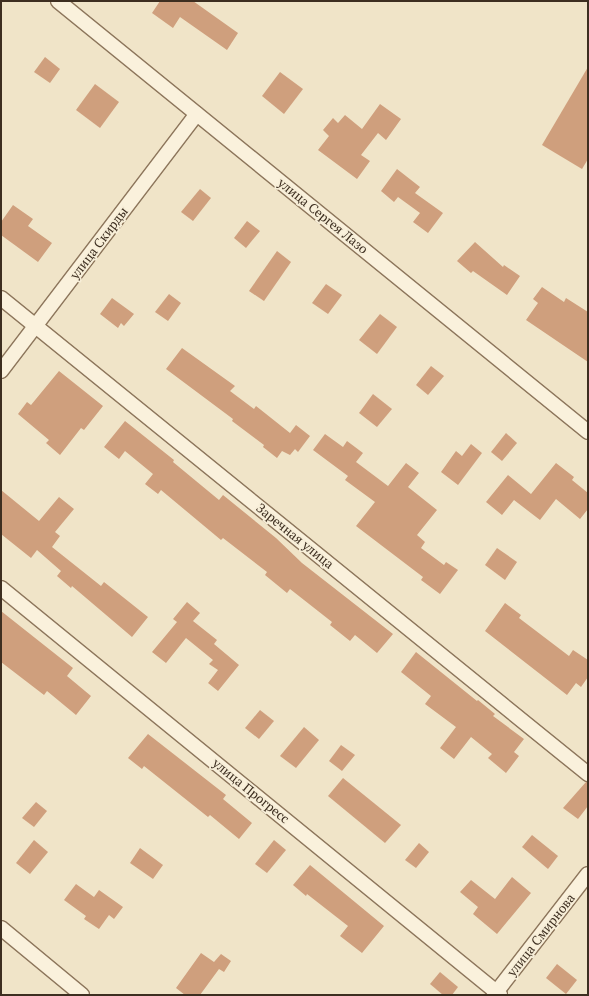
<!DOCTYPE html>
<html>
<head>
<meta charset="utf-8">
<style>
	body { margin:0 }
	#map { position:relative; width:589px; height:996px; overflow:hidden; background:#f0e4c8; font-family:"PT Serif",serif }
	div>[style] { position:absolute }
	.building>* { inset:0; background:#cf9f7d }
	.roads { filter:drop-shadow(1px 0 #8d765c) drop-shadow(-1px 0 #8d765c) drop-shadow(0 1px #8d765c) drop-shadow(0 -1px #8d765c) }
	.street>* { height:14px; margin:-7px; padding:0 7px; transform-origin:7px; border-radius:7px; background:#faf1dc }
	span { translate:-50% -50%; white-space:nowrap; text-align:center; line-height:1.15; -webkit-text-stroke:3.5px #f7eed8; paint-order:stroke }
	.street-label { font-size:13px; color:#3d2e20 }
	.frame { position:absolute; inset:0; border:2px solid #3d2e20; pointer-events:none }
</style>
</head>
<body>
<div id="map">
	<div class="building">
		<div style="clip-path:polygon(160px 1px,193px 1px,238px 33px,227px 50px,180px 17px,173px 28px,152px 13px)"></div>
		<div style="clip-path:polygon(45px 57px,60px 69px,50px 83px,34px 72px)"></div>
		<div style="clip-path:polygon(588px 67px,588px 159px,582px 169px,542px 145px)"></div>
		<div style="clip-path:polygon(280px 72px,303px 89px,284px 114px,262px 96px)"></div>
		<div style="clip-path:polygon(95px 84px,119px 102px,100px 128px,76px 110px)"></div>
		<div style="clip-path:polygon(380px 104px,401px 119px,386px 140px,378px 133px,361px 155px,370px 161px,357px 179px,318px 150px,329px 136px,323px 130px,333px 118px,338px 123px,345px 115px,362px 129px)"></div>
		<div style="clip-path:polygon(397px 169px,420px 187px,415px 193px,443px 213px,428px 233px,413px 222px,420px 213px,398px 197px,394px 202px,381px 191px)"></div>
		<div style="clip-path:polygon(200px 189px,211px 198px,193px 221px,181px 212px)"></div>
		<div style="clip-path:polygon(13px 205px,33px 219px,28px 226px,52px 243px,38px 262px,1px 235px,1px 222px)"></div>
		<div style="clip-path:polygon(247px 221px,260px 231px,246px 248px,234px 238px)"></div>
		<div style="clip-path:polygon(475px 242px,503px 267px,504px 265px,520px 276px,507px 295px,473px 271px,471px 273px,457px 261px)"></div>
		<div style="clip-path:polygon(277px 251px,291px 262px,264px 301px,249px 291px)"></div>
		<div style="clip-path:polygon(326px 284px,342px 295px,328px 314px,312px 303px)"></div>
		<div style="clip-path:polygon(542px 287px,564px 302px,566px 298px,588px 312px,588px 362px,526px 320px,538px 303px,533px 299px)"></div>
		<div style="clip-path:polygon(169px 294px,181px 303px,168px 321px,155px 312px)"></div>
		<div style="clip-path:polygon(112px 298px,134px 314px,124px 326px,121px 323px,118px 328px,100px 314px)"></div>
		<div style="clip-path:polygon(380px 314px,397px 327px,377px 354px,359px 340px)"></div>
		<div style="clip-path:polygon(182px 348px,235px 386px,230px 391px,254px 409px,256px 406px,290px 433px,296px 425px,310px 436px,298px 452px,295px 449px,290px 455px,282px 451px,277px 458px,263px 447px,264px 445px,232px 421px,233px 419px,166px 369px)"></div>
		<div style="clip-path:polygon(431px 366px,444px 376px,428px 395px,416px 385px)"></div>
		<div style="clip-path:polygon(59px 371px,103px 406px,84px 430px,81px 428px,60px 455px,46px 443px,49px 440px,18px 414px,27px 402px,31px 405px)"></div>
		<div style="clip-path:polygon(373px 394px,392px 409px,377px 427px,359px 413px)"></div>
		<div style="clip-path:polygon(125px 421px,174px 460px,173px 462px,219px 500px,223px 495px,276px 538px,302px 563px,393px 634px,377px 653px,355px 635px,350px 641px,330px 625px,332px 622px,290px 589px,287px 593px,265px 575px,267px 572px,223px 538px,221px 540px,161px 490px,158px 494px,145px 484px,153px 474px,125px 451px,119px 459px,104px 447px)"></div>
		<div style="clip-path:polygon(506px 433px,517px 443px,502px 461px,491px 452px)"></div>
		<div style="clip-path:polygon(325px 434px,343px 447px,347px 441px,363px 453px,356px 462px,388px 486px,406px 463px,419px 473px,408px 487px,437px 510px,417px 535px,425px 542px,421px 548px,444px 565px,446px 562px,458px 570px,440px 594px,421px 580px,423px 577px,356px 526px,375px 502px,345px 480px,348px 476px,313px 450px)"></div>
		<div style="clip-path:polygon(471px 444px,482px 453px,458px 485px,441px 472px,456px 451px,462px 456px)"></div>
		<div style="clip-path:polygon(556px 463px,574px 477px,572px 480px,588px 493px,588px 509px,580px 519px,556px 499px,540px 520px,514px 500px,502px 515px,486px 502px,508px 475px,531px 494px)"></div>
		<div style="clip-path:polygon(1px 490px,39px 521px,59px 497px,74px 509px,55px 532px,60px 536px,52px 547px,101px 586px,104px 582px,148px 617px,132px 637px,72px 586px,71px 588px,57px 576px,61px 571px,37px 550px,31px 558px,1px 534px)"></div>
		<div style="clip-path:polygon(497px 548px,517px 562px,505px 580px,485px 565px)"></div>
		<div style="clip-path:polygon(187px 602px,200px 613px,193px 621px,217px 640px,214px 644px,239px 665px,218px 691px,208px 683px,218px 670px,209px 664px,213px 660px,186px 638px,166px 663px,152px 652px,177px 622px,173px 619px)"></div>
		<div style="clip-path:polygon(505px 603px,521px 615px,519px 618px,569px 656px,573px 650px,588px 660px,588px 677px,581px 687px,576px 683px,567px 695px,485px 631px)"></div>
		<div style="clip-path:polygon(1px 611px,73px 668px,67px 676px,91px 696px,76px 715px,47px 691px,44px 695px,1px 662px)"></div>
		<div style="clip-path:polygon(416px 652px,477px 701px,478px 700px,495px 714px,493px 716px,524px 739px,514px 752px,519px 756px,506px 773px,488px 758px,492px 754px,471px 737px,454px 759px,440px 748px,456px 727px,425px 704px,431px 696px,401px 672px)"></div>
		<div style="clip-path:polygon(260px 710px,274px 721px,259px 739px,245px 728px)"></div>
		<div style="clip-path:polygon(304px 727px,319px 740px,296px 768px,280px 756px)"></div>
		<div style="clip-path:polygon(148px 734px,226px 795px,223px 799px,252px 823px,239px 839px,210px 815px,208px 817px,144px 766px,142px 769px,128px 758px)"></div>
		<div style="clip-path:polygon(341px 745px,355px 755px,342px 771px,329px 761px)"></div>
		<div style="clip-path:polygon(343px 778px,401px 825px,385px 843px,328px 796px)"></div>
		<div style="clip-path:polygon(586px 782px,588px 782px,588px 806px,578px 819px,563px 808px)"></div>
		<div style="clip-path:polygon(36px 802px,47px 811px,34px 827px,22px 818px)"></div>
		<div style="clip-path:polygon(532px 835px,558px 856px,548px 869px,522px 847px)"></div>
		<div style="clip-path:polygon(34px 840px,48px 852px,30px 874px,16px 863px)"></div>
		<div style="clip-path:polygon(274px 840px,286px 850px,267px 873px,255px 864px)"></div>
		<div style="clip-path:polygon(419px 843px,429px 852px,416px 868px,405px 860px)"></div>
		<div style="clip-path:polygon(140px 848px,163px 865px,153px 879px,130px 863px)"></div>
		<div style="clip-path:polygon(310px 865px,384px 926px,362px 953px,340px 936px,348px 926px,307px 894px,306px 896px,293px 885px)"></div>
		<div style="clip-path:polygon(512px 877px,531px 893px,497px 934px,473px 914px,478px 907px,460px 892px,471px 880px,495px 899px)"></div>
		<div style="clip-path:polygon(76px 884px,94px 897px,99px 890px,123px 907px,114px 919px,109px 915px,99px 929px,84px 919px,86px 916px,64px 900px)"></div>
		<div style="clip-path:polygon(201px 953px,214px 962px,221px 954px,231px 961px,224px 972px,219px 969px,200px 995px,185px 995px,176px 988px)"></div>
		<div style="clip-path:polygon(557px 964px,577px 980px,566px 994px,546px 978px)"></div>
		<div style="clip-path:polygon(440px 972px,458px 987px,452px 995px,443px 995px,430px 984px)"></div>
	</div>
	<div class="roads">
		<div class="street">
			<div style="left:58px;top:1px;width:683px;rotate:39.12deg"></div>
			<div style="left:1px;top:298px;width:756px;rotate:39.04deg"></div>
			<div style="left:1px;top:371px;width:323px;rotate:-52.7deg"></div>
			<div style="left:1px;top:588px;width:644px;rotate:39.2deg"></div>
			<div style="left:1px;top:928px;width:105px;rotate:39.6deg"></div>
			<div style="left:494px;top:995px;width:153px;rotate:-52.2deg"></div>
		</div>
	</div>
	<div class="street-label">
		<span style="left:323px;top:216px;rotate:39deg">улица Сергея Лазо</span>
		<span style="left:99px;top:243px;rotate:-53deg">улица Скирды</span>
		<span style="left:295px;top:536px;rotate:39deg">Заречная улица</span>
		<span style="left:251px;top:791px;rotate:39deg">улица Прогресс</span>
		<span style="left:541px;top:935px;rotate:-52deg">улица Смирнова</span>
	</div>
	<div class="frame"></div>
</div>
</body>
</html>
